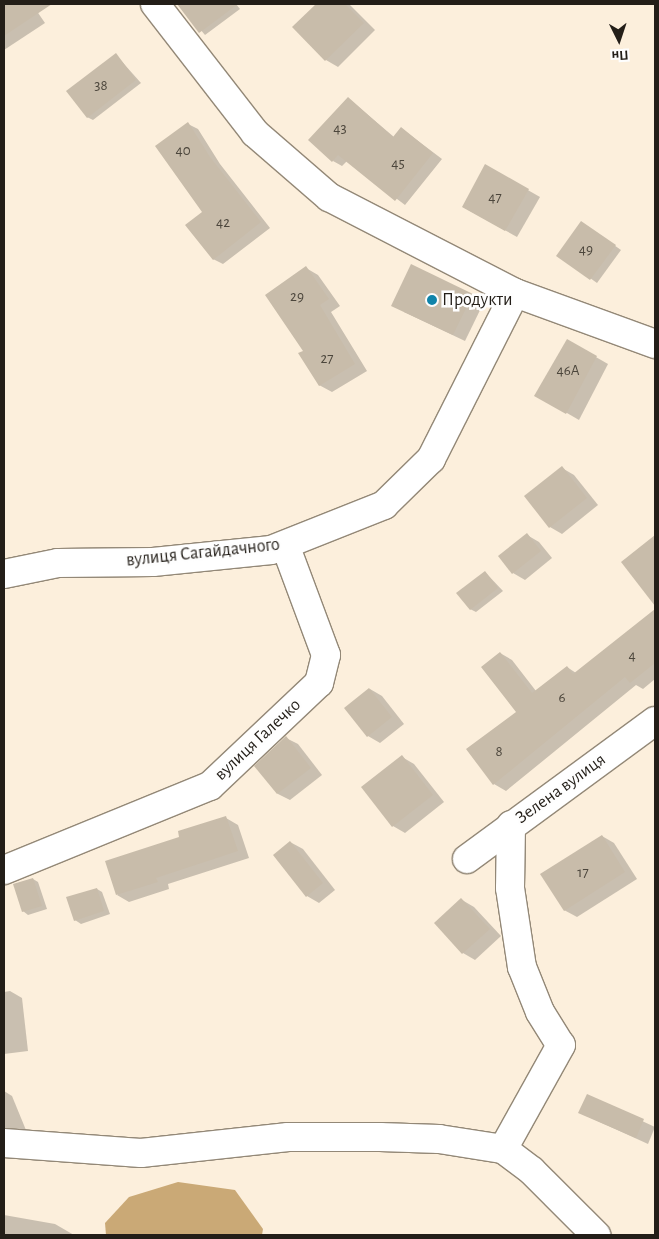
<!DOCTYPE html>
<html>
<head>
<meta charset="utf-8">
<style>
	body { margin:0 }
	#map { position:relative; width:659px; height:1239px; overflow:hidden; background:#fcefdc; font-family:"Alegreya Sans",sans-serif }
	div>[style] { position:absolute }
	.water>* { inset:0; background:#caa976 }
	.shadow>* { inset:0; background:#0003 }
	.building>* { inset:0; background:#c8bcaa }
	.roads { filter:drop-shadow(1px 0 #938877) drop-shadow(-1px 0 #938877) drop-shadow(0 1px #938877) drop-shadow(0 -1px #938877) }
	.minor>* { height:28px; margin:-14px; padding:0 14px; transform-origin:14px; border-radius:14px; background:#fff }
	.dots>* { width:14px; height:14px; translate:-50% -50%; box-sizing:border-box; border:2px solid #fefefe; border-radius:50% }
	span { translate:-50% -50%; white-space:nowrap; text-align:center; line-height:1.15; -webkit-text-stroke:5px #fefefe; paint-order:stroke }
	.number-label { font-size:15px; color:#4c463c }
	.number-label span { -webkit-text-stroke-width:0 }
	.poi-label { font-size:18px; color:#231e18 }
	.left { translate:0 -50%; text-align:left }
	.street-label { font-size:18px; color:#231e18 }
	.frame { position:absolute; inset:0; border:5px solid #231e18; pointer-events:none }
	.north { position:absolute; left:594px; top:15px; width:50px; height:50px; -webkit-text-stroke:4px #fefefe; paint-order:stroke; rotate:176deg; font-size:14px; font-weight:700; line-height:20px; text-align:center; color:#231e18 }
	.north::after { content:''; display:block; margin:auto; width:18px; height:22px; background:#231e18; clip-path:polygon(50% 0,100% 100%,50% 72%,0 100%) }
</style>
</head>
<body>
<div id="map">
	<div class="water">
		<div style="clip-path:polygon(178px 1182px,235px 1190px,263px 1229px,262px 1235px,106px 1235px,105px 1223px,129px 1197px)"></div>
	</div>
	<div class="shadow">
		<div style="clip-path:polygon(4px 4px,32px 4px,45px 23px,4px 50px)"></div>
		<div style="clip-path:polygon(179px 4px,236px 4px,240px 9px,205px 35px)"></div>
		<div style="clip-path:polygon(318px 4px,349px 4px,375px 30px,338px 67px,326px 60px,294px 27px)"></div>
		<div style="clip-path:polygon(116px 55px,141px 83px,93px 120px,87px 117px)"></div>
		<div style="clip-path:polygon(348px 98px,394px 137px,401px 128px,442px 159px,405px 205px,347px 161px,342px 166px,333px 161px)"></div>
		<div style="clip-path:polygon(188px 124px,198px 129px,220px 164px,270px 228px,223px 264px,213px 259px)"></div>
		<div style="clip-path:polygon(486px 166px,540px 197px,517px 237px,463px 207px)"></div>
		<div style="clip-path:polygon(587px 226px,621px 250px,597px 283px,558px 255px)"></div>
		<div style="clip-path:polygon(306px 268px,318px 275px,340px 306px,331px 312px,367px 371px,332px 392px,319px 385px,304px 351px)"></div>
		<div style="clip-path:polygon(472px 295px,484px 302px,465px 341px,404px 312px)"></div>
		<div style="clip-path:polygon(568px 341px,608px 364px,579px 420px,536px 395px)"></div>
		<div style="clip-path:polygon(562px 468px,574px 475px,598px 505px,562px 534px,550px 527px)"></div>
		<div style="clip-path:polygon(527px 535px,539px 542px,552px 558px,525px 580px,513px 573px)"></div>
		<div style="clip-path:polygon(655px 536px,655px 604px,622px 562px)"></div>
		<div style="clip-path:polygon(485px 572px,503px 591px,476px 612px,470px 609px)"></div>
		<div style="clip-path:polygon(655px 611px,655px 679px,643px 689px,636px 685px,506px 791px,494px 784px,518px 712px,500px 653px,512px 660px,536px 691px,567px 667px,576px 673px)"></div>
		<div style="clip-path:polygon(370px 689px,382px 696px,404px 724px,380px 743px,368px 736px)"></div>
		<div style="clip-path:polygon(286px 738px,298px 744px,322px 775px,290px 800px,278px 794px,256px 766px)"></div>
		<div style="clip-path:polygon(402px 757px,414px 764px,444px 802px,405px 833px,393px 826px)"></div>
		<div style="clip-path:polygon(226px 818px,238px 825px,249px 858px,168px 884px,169px 889px,129px 902px,117px 895px,181px 838px)"></div>
		<div style="clip-path:polygon(602px 836px,614px 843px,637px 879px,577px 917px,564px 910px)"></div>
		<div style="clip-path:polygon(290px 842px,303px 849px,335px 890px,319px 903px,307px 896px)"></div>
		<div style="clip-path:polygon(33px 879px,38px 882px,47px 909px,28px 915px,23px 911px)"></div>
		<div style="clip-path:polygon(97px 889px,102px 892px,110px 914px,81px 924px,75px 920px)"></div>
		<div style="clip-path:polygon(462px 900px,474px 907px,501px 936px,475px 960px,463px 953px)"></div>
		<div style="clip-path:polygon(10px 991px,22px 998px,28px 1051px,4px 1054px,4px 992px)"></div>
		<div style="clip-path:polygon(4px 1091px,12px 1096px,28px 1135px,4px 1143px)"></div>
		<div style="clip-path:polygon(588px 1096px,655px 1127px,648px 1144px,580px 1113px)"></div>
		<div style="clip-path:polygon(4px 1215px,55px 1224px,74px 1235px,4px 1235px)"></div>
	</div>
	<div class="building">
		<div style="clip-path:polygon(4px 4px,52px 4px,4px 36px)"></div>
		<div style="clip-path:polygon(177px 4px,238px 4px,199px 33px)"></div>
		<div style="clip-path:polygon(316px 4px,345px 4px,364px 23px,325px 61px,292px 27px)"></div>
		<div style="clip-path:polygon(116px 53px,136px 80px,87px 118px,66px 91px)"></div>
		<div style="clip-path:polygon(348px 97px,393px 137px,401px 127px,433px 153px,395px 201px,338px 155px,332px 162px,308px 140px)"></div>
		<div style="clip-path:polygon(188px 122px,210px 157px,261px 222px,213px 260px,185px 225px,202px 212px,155px 146px)"></div>
		<div style="clip-path:polygon(485px 164px,529px 189px,505px 231px,462px 207px)"></div>
		<div style="clip-path:polygon(581px 221px,616px 245px,590px 280px,556px 256px)"></div>
		<div style="clip-path:polygon(411px 264px,473px 294px,453px 335px,391px 306px)"></div>
		<div style="clip-path:polygon(306px 266px,329px 299px,320px 305px,355px 364px,319px 386px,298px 353px,303px 351px,265px 295px)"></div>
		<div style="clip-path:polygon(567px 339px,597px 356px,566px 414px,534px 396px)"></div>
		<div style="clip-path:polygon(562px 466px,587px 498px,549px 528px,524px 496px)"></div>
		<div style="clip-path:polygon(527px 533px,541px 551px,512px 574px,498px 556px)"></div>
		<div style="clip-path:polygon(655px 535px,655px 606px,621px 562px)"></div>
		<div style="clip-path:polygon(485px 571px,498px 588px,470px 610px,456px 593px)"></div>
		<div style="clip-path:polygon(655px 609px,655px 663px,630px 683px,625px 677px,493px 785px,466px 749px,516px 712px,481px 667px,500px 652px,532px 693px,567px 666px,573px 674px)"></div>
		<div style="clip-path:polygon(369px 688px,392px 717px,367px 737px,344px 708px)"></div>
		<div style="clip-path:polygon(286px 736px,311px 768px,277px 794px,254px 766px)"></div>
		<div style="clip-path:polygon(402px 755px,433px 795px,392px 827px,361px 787px)"></div>
		<div style="clip-path:polygon(226px 816px,238px 851px,156px 878px,158px 882px,116px 895px,105px 861px,179px 837px,178px 831px)"></div>
		<div style="clip-path:polygon(602px 835px,625px 872px,564px 911px,540px 874px)"></div>
		<div style="clip-path:polygon(290px 841px,323px 883px,306px 897px,273px 855px)"></div>
		<div style="clip-path:polygon(33px 878px,42px 906px,22px 912px,13px 884px)"></div>
		<div style="clip-path:polygon(97px 888px,104px 911px,74px 921px,66px 897px)"></div>
		<div style="clip-path:polygon(461px 898px,490px 929px,462px 954px,434px 923px)"></div>
		<div style="clip-path:polygon(587px 1094px,644px 1119px,636px 1138px,578px 1113px)"></div>
	</div>
	<div class="roads">
		<div class="minor">
			<div style="left:155px;top:4px;width:163px;rotate:52.2deg"></div>
			<div style="left:255px;top:133px;width:98px;rotate:40.9deg"></div>
			<div style="left:329px;top:197px;width:209px;rotate:27.3deg"></div>
			<div style="left:515px;top:293px;width:149px;rotate:20deg"></div>
			<div style="left:4px;top:574px;width:55px;rotate:-11.5deg"></div>
			<div style="left:58px;top:563px;width:95px;rotate:-0.6deg"></div>
			<div style="left:153px;top:562px;width:119px;rotate:-5.8deg"></div>
			<div style="left:271px;top:550px;width:122px;rotate:-21.7deg"></div>
			<div style="left:384px;top:505px;width:66px;rotate:-44.4deg"></div>
			<div style="left:431px;top:459px;width:186px;rotate:-63.2deg"></div>
			<div style="left:511px;top:825px;width:63px;rotate:90.9deg"></div>
			<div style="left:510px;top:888px;width:80px;rotate:81.4deg"></div>
			<div style="left:522px;top:967px;width:48px;rotate:68.2deg"></div>
			<div style="left:540px;top:1012px;width:39px;rotate:58deg"></div>
			<div style="left:561px;top:1045px;width:119px;rotate:119.1deg"></div>
			<div style="left:503px;top:1149px;width:36px;rotate:37deg"></div>
			<div style="left:532px;top:1171px;width:91px;rotate:45deg"></div>
			<div style="left:467px;top:859px;width:233px;rotate:-36.3deg"></div>
			<div style="left:4px;top:870px;width:222px;rotate:-22.2deg"></div>
			<div style="left:210px;top:786px;width:150px;rotate:-43.4deg"></div>
			<div style="left:319px;top:683px;width:29px;rotate:-76deg"></div>
			<div style="left:326px;top:655px;width:117px;rotate:-110.4deg"></div>
			<div style="left:4px;top:1143px;width:137px;rotate:4.2deg"></div>
			<div style="left:141px;top:1153px;width:148px;rotate:-6.2deg"></div>
			<div style="left:288px;top:1137px;width:92px"></div>
			<div style="left:380px;top:1137px;width:59px;rotate:1.9deg"></div>
			<div style="left:439px;top:1139px;width:65px;rotate:8.9deg"></div>
		</div>
	</div>
	<div class="dots">
		<div style="left:432px;top:300px;background:#1084aa"></div>
	</div>
	<div class="number-label">
		<span style="left:101px;top:86px">38</span>
		<span style="left:340px;top:129px">43</span>
		<span style="left:183px;top:151px">40</span>
		<span style="left:398px;top:164px">45</span>
		<span style="left:495px;top:198px">47</span>
		<span style="left:223px;top:223px">42</span>
		<span style="left:586px;top:250px">49</span>
		<span style="left:297px;top:297px">29</span>
		<span style="left:327px;top:359px">27</span>
		<span style="left:568px;top:371px">46А</span>
		<span style="left:632px;top:656px">4</span>
		<span style="left:562px;top:698px">6</span>
		<span style="left:499px;top:752px">8</span>
		<span style="left:583px;top:873px">17</span>
	</div>
	<div class="poi-label">
		<span class="left" style="left:442px;top:300px">Продукти</span>
	</div>
	<div class="street-label">
		<span style="left:203px;top:553px;rotate:-6deg">вулиця Сагайдачного</span>
		<span style="left:258px;top:740px;rotate:-43deg">вулиця Галечко</span>
		<span style="left:561px;top:789px;rotate:-36deg">Зелена вулиця</span>
	</div>
	<div class="frame"></div>
	<div class="north">Пн</div>
</div>
</body>
</html>
